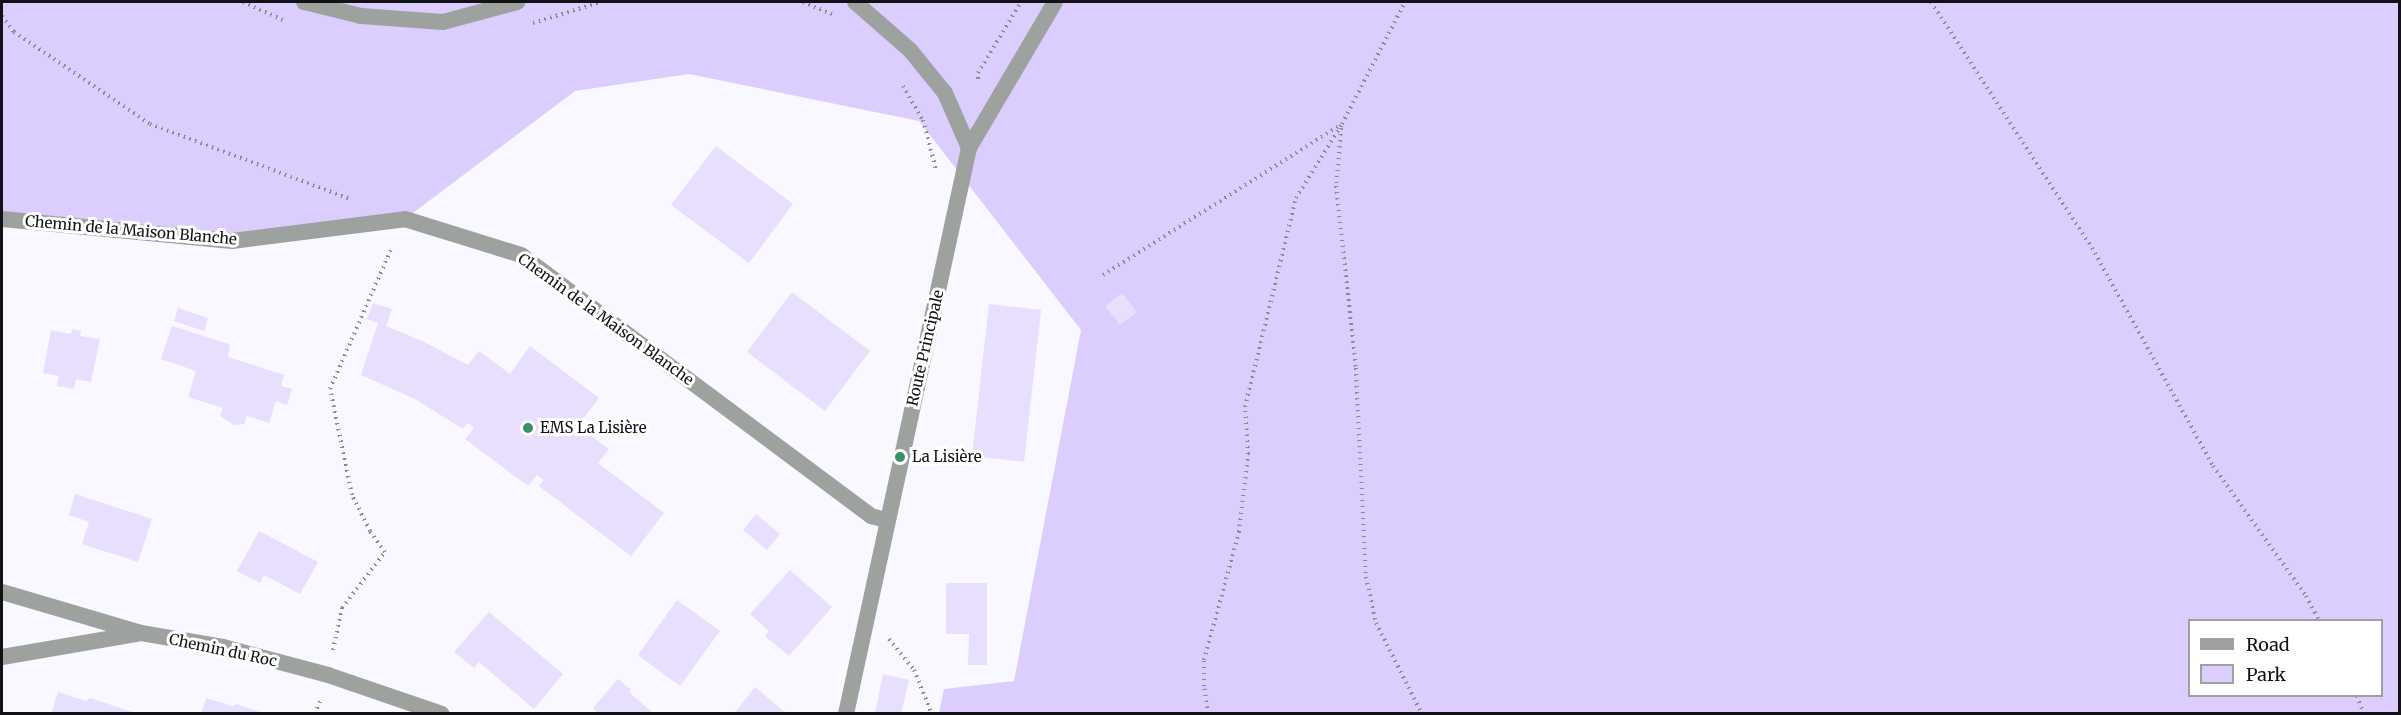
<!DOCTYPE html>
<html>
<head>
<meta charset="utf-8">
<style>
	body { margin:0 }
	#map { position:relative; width:2401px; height:715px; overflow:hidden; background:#f9f7ff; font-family:Merriweather,serif }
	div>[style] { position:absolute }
	.green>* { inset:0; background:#dccdff }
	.building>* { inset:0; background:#e8defe }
	.path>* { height:4px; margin-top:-2px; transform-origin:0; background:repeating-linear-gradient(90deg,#8a898f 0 1.5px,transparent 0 6px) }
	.minor>* { height:16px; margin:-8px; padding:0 8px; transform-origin:8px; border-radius:8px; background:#9da29f }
	.tertiary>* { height:16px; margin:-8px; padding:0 8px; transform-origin:8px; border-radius:8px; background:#9da29f }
	.dots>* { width:16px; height:16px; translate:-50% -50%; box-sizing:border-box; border:3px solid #fff; border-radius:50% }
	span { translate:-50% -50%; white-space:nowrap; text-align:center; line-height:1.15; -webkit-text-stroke:6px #fff; paint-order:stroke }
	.street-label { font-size:15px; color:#121115 }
	.poi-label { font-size:15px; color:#121115 }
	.left { translate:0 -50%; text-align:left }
	.frame { position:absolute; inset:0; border:3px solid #121115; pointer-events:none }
	.legend { position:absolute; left:2188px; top:619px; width:195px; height:78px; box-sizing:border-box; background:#fff; border:2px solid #a0a0a1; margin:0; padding:8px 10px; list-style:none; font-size:18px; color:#121115 }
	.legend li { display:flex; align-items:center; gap:12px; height:30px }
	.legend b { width:30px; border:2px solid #a0a0a1 }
</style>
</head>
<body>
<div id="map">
	<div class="green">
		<div style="clip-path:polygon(evenodd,2px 2px,2399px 2px,2399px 713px,939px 713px,944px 689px,1014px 681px,1081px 330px,919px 121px,689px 74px,575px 91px,405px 219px,232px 241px,2px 219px,2px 2px,2190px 620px,2382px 620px,2382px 696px,2190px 696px,2190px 620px)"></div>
	</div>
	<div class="building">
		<div style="clip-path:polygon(716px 146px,793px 204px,749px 263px,671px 205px)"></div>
		<div style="clip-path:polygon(792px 292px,870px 351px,825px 411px,747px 352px)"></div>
		<div style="clip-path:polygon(1122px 293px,1137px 312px,1120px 325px,1105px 306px)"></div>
		<div style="clip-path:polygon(373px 303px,392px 309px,386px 326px,424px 342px,468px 365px,479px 351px,510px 374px,530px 346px,599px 398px,578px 426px,609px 449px,598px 463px,664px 513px,631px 556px,539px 486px,544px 480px,537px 475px,528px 486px,465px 439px,474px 428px,468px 423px,463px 429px,415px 399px,361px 375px,378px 323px,367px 319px)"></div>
		<div style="clip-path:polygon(989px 304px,1041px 310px,1024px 462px,972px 456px)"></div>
		<div style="clip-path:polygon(178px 308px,208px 318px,204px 331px,174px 321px)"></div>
		<div style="clip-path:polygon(172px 326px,226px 343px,230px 345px,228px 357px,284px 375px,281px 386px,292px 389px,287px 405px,276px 401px,269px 423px,247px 416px,244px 424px,234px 425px,220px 416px,223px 408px,188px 397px,196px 371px,161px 359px)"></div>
		<div style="clip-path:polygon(72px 329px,81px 331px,80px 336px,100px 339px,91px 382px,76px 379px,74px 389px,57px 386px,59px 376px,43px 373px,51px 330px,71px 334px)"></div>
		<div style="clip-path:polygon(75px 494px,152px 519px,138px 562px,82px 544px,89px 522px,69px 515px)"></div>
		<div style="clip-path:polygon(756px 514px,780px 534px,767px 550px,743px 530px)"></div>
		<div style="clip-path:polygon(259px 531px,318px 562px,300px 594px,264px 575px,260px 583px,237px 571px)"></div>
		<div style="clip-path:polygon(790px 570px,832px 607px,789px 656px,765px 636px,769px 631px,750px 614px)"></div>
		<div style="clip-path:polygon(946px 583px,987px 583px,987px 665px,968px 665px,969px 634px,946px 634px)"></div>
		<div style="clip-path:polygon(677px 600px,720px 631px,680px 686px,638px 655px)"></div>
		<div style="clip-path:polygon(489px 612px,563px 674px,534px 709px,479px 662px,474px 668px,454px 652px)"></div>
		<div style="clip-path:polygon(883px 674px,909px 680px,901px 714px,875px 714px)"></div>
		<div style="clip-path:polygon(618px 679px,631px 690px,629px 692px,654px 714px,599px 714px,593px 708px)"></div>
		<div style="clip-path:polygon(755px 687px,787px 714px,734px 714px)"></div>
		<div style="clip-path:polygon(58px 692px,86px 701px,90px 698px,133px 712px,51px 714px)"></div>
		<div style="clip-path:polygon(206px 698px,232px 706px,237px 704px,265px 714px,201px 714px)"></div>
	</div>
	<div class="path">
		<div style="left:243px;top:2px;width:46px;rotate:24.3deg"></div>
		<div style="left:803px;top:2px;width:33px;rotate:23deg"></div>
		<div style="left:1931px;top:2px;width:300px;rotate:56.8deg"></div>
		<div style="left:2095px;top:253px;width:244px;rotate:61deg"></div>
		<div style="left:2213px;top:466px;width:160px;rotate:54.4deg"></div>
		<div style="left:2306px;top:596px;width:27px;rotate:62deg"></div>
		<div style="left:2px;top:16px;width:20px;rotate:53deg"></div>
		<div style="left:14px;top:32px;width:164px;rotate:34.1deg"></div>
		<div style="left:150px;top:124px;width:215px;rotate:20.5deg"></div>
		<div style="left:533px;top:23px;width:71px;rotate:-17.2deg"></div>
		<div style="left:978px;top:79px;width:6px;rotate:-90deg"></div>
		<div style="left:978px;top:73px;width:83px;rotate:-58.8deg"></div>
		<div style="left:903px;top:86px;width:39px;rotate:60deg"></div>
		<div style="left:923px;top:120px;width:52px;rotate:75.4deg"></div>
		<div style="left:1341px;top:128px;width:58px;rotate:94.9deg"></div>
		<div style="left:1336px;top:186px;width:183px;rotate:83.7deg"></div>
		<div style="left:1356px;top:368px;width:209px;rotate:87.3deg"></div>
		<div style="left:1366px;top:577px;width:47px;rotate:77.7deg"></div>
		<div style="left:1376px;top:623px;width:102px;rotate:63.2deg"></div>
		<div style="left:1103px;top:275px;width:279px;rotate:-32.3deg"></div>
		<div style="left:889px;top:639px;width:40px;rotate:51deg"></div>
		<div style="left:914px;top:670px;width:48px;rotate:67.8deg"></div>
		<div style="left:333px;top:650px;width:43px;rotate:-77.9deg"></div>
		<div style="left:342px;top:608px;width:71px;rotate:-52.5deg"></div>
		<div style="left:385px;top:552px;width:26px;rotate:-126deg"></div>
		<div style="left:370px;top:531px;width:40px;rotate:-116.6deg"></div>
		<div style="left:352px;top:495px;width:108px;rotate:-101.7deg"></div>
		<div style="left:330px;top:389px;width:155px;rotate:-66.4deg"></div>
		<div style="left:2357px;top:696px;width:19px;rotate:69deg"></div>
		<div style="left:315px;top:714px;width:17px;rotate:-69deg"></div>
		<div style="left:1208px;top:714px;width:28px;rotate:-98deg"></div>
		<div style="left:1204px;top:686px;width:26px;rotate:-90deg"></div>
		<div style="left:1204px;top:660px;width:133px;rotate:-74.7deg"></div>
		<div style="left:1239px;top:532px;width:79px;rotate:-83.4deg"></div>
		<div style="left:1248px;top:454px;width:47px;rotate:-93.7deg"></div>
		<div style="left:1245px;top:407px;width:215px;rotate:-76.3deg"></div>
		<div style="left:1296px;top:198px;width:87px;rotate:-58.1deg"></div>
		<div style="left:1342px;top:124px;width:137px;rotate:-62.7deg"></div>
	</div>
	<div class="minor">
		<div style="left:2px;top:219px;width:231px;rotate:5.5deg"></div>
		<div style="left:232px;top:241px;width:174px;rotate:-7.2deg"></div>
		<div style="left:405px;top:219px;width:121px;rotate:17.2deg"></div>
		<div style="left:521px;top:255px;width:437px;rotate:36.7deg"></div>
		<div style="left:871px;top:516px;width:16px;rotate:15deg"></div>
		<div style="left:2px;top:592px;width:145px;rotate:16.4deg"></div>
		<div style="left:141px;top:633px;width:83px;rotate:9.7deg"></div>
		<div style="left:223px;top:647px;width:109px;rotate:14.9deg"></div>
		<div style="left:328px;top:675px;width:120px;rotate:18.9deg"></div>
		<div style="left:2px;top:657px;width:137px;rotate:-9.7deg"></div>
	</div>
	<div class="tertiary">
		<div style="left:304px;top:2px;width:59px;rotate:13.8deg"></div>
		<div style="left:361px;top:16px;width:82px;rotate:4.2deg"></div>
		<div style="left:443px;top:22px;width:77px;rotate:-15.1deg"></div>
		<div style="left:855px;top:2px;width:73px;rotate:41.1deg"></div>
		<div style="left:910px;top:50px;width:55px;rotate:50.9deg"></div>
		<div style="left:945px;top:93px;width:60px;rotate:66.4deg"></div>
		<div style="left:846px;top:714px;width:579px;rotate:-77.74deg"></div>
		<div style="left:969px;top:148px;width:169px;rotate:-59.5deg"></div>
	</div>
	<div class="dots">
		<div style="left:528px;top:428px;background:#389268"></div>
		<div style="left:900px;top:457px;background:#389268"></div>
	</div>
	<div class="street-label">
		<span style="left:131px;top:230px;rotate:5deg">Chemin de la Maison Blanche</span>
		<span style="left:606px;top:319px;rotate:36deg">Chemin de la Maison Blanche</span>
		<span style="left:925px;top:348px;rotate:-77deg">Route Principale</span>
		<span style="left:223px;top:650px;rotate:12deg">Chemin du Roc</span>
	</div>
	<div class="poi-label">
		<span class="left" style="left:540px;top:428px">EMS La Lisière</span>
		<span class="left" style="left:912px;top:457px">La Lisière</span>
	</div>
	<div class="frame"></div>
	<ul class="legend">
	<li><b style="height:8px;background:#9da29f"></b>Road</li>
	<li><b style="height:16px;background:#dccdff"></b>Park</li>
	</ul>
</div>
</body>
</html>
